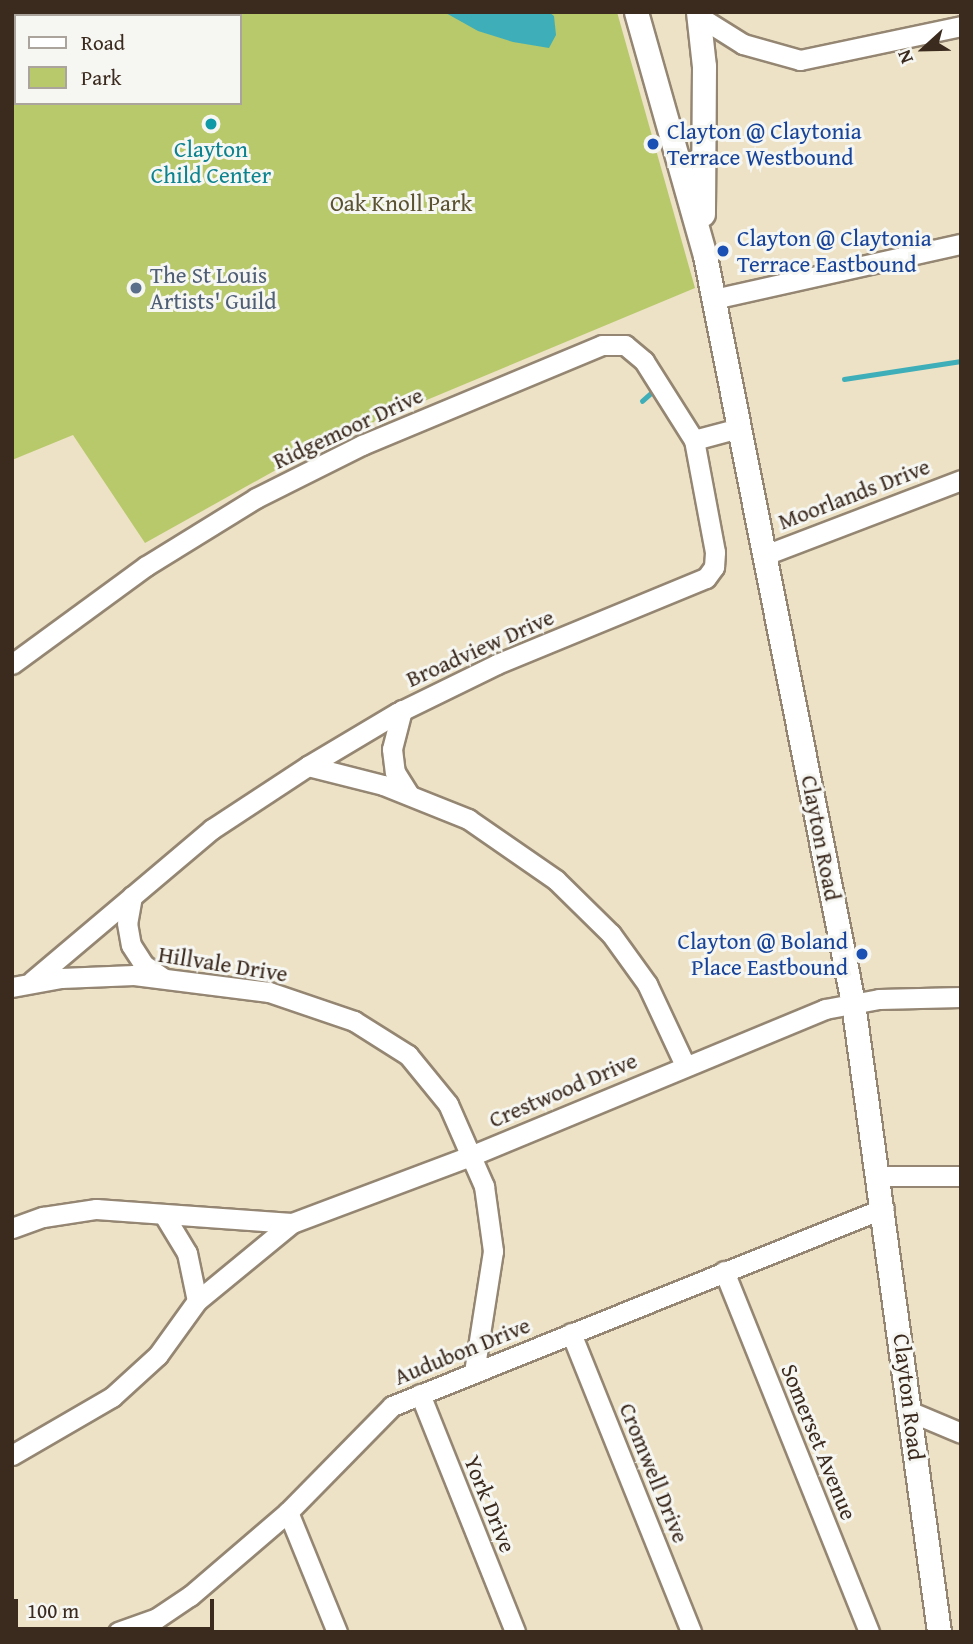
<!DOCTYPE html>
<html>
<head>
<meta charset="utf-8">
<style>
	body { margin:0 }
	#map { position:relative; width:973px; height:1644px; overflow:hidden; background:#ede2c5; font-family:"Gentium Book Plus",serif }
	div>[style] { position:absolute }
	.green>* { inset:0; background:#b8c96b }
	.water>* { inset:0; background:#3eaeb9 }
	.stream>* { height:4.5px; margin:-2.25px; padding:0 2.25px; transform-origin:2.25px; border-radius:2.25px; background:#3eaeb9 }
	.roads { filter:drop-shadow(2px 0 #948672) drop-shadow(-2px 0 #948672) drop-shadow(0 2px #948672) drop-shadow(0 -2px #948672) }
	.minor>* { height:19px; margin:-9.5px; padding:0 9.5px; transform-origin:9.5px; border-radius:9.5px; background:#fff }
	.major>* { height:23px; margin:-11.5px; padding:0 11.5px; transform-origin:11.5px; border-radius:11.5px; background:#fff }
	.dots>* { width:19px; height:19px; translate:-50% -50%; box-sizing:border-box; border:4px solid #f6f6f2; border-radius:50% }
	span { translate:-50% -50%; white-space:nowrap; text-align:center; line-height:1.15; -webkit-text-stroke:6px #f6f6f2; paint-order:stroke }
	.transit-label { font-size:23px; color:#164399 }
	.left { translate:0 -50%; text-align:left }
	.right { translate:-100% -50%; text-align:right }
	.culture-label { font-size:23px; color:#0d838f }
	.park-label { font-size:23px; color:#5a5231 }
	.service-label { font-size:23px; color:#4e5e75 }
	.street-label { font-size:23px; color:#3b2a1e }
	.frame { position:absolute; inset:0; border:14px solid #3b2a1e; pointer-events:none }
	.legend { position:absolute; left:14px; top:14px; width:228px; height:91px; box-sizing:border-box; background:#f6f6f2; border:2px solid #aba49d; margin:0; padding:9px 12px; list-style:none; font-size:21px; color:#3b2a1e }
	.legend li { display:flex; align-items:center; gap:14px; height:35px }
	.legend b { width:35px; border:2px solid #aba49d }
	.north { position:absolute; left:889px; top:14px; width:70px; height:70px; -webkit-text-stroke:5px #f6f6f2; paint-order:stroke; rotate:248deg; font-size:19px; font-weight:700; line-height:28px; text-align:center; color:#3b2a1e }
	.north::after { content:''; display:block; margin:auto; width:24px; height:32px; background:#3b2a1e; clip-path:polygon(50% 0,100% 100%,50% 72%,0 100%) }
	.scale { position:absolute; left:14px; top:1599px; width:200px; height:32px; box-sizing:border-box; border:4px solid #3b2a1e; border-top:0; padding-left:9px; font-size:21px; line-height:24px; white-space:nowrap; color:#3b2a1e; -webkit-text-stroke:5px #f6f6f2; paint-order:stroke }
</style>
</head>
<body>
<div id="map">
	<div class="green">
		<div style="clip-path:polygon(117px 12px,617px 12px,695px 288px,326px 442px,145px 543px,73px 435px,12px 460px,12px 38px,16px 37px,16px 103px,240px 103px,240px 16px,104px 16px)"></div>
	</div>
	<div class="water">
		<div style="clip-path:polygon(444px 12px,549px 12px,554px 16px,556px 35px,549px 48px,513px 42px,478px 31px)"></div>
	</div>
	<div class="stream">
		<div style="left:844px;top:379px;width:118px;rotate:-8.7deg"></div>
		<div style="left:642px;top:401px;width:15px;rotate:-42deg"></div>
	</div>
	<div class="roads">
		<div class="minor">
			<div style="left:700px;top:17px;width:51px;rotate:32.1deg"></div>
			<div style="left:743px;top:44px;width:59px;rotate:15.7deg"></div>
			<div style="left:800px;top:60px;width:165px;rotate:-11.9deg"></div>
			<div style="left:714px;top:299px;width:253px;rotate:-12.6deg"></div>
			<div style="left:765px;top:555px;width:210px;rotate:-20.9deg"></div>
			<div style="left:12px;top:664px;width:166px;rotate:-36.2deg"></div>
			<div style="left:146px;top:566px;width:129px;rotate:-31.7deg"></div>
			<div style="left:256px;top:498px;width:119px;rotate:-26.6deg"></div>
			<div style="left:362px;top:445px;width:260px;rotate:-22.6deg"></div>
			<div style="left:602px;top:345px;width:23px"></div>
			<div style="left:625px;top:345px;width:25px;rotate:40deg"></div>
			<div style="left:644px;top:361px;width:93px;rotate:57.7deg"></div>
			<div style="left:402px;top:710px;width:40px;rotate:104.4deg"></div>
			<div style="left:392px;top:749px;width:23px;rotate:83deg"></div>
			<div style="left:395px;top:772px;width:26px;rotate:58deg"></div>
			<div style="left:308px;top:766px;width:77px;rotate:14.2deg"></div>
			<div style="left:383px;top:785px;width:92px;rotate:21.8deg"></div>
			<div style="left:468px;top:819px;width:107px;rotate:34.7deg"></div>
			<div style="left:556px;top:880px;width:77px;rotate:44.5deg"></div>
			<div style="left:611px;top:934px;width:62px;rotate:54.2deg"></div>
			<div style="left:647px;top:984px;width:89px;rotate:64.9deg"></div>
			<div style="left:132px;top:896px;width:27px;rotate:100deg"></div>
			<div style="left:127px;top:923px;width:22px;rotate:80deg"></div>
			<div style="left:131px;top:945px;width:24px;rotate:57deg"></div>
			<div style="left:144px;top:965px;width:22px;rotate:34deg"></div>
			<div style="left:32px;top:981px;width:236px;rotate:-40.2deg"></div>
			<div style="left:212px;top:829px;width:115px;rotate:-33.3deg"></div>
			<div style="left:308px;top:766px;width:104px;rotate:-30.8deg"></div>
			<div style="left:397px;top:713px;width:111px;rotate:-26.1deg"></div>
			<div style="left:497px;top:664px;width:226px;rotate:-22.4deg"></div>
			<div style="left:706px;top:578px;width:14px;rotate:-54deg"></div>
			<div style="left:714px;top:567px;width:15px;rotate:-86deg"></div>
			<div style="left:715px;top:552px;width:114px;rotate:-100.6deg"></div>
			<div style="left:694px;top:440px;width:47px;rotate:-14.9deg"></div>
			<div style="left:12px;top:987px;width:50px;rotate:-10.4deg"></div>
			<div style="left:61px;top:978px;width:73px;rotate:-2.4deg"></div>
			<div style="left:134px;top:975px;width:136px;rotate:7.2deg"></div>
			<div style="left:269px;top:992px;width:90px;rotate:18.8deg"></div>
			<div style="left:354px;top:1021px;width:64px;rotate:32.2deg"></div>
			<div style="left:408px;top:1055px;width:63px;rotate:50.8deg"></div>
			<div style="left:448px;top:1104px;width:90px;rotate:66.3deg"></div>
			<div style="left:484px;top:1186px;width:66px;rotate:82.1deg"></div>
			<div style="left:493px;top:1251px;width:122px;rotate:98.9deg"></div>
			<div style="left:880px;top:1176px;width:81px"></div>
			<div style="left:164px;top:1215px;width:44px;rotate:58.8deg"></div>
			<div style="left:187px;top:1253px;width:49px;rotate:78.2deg"></div>
			<div style="left:12px;top:1228px;width:33px;rotate:-20deg"></div>
			<div style="left:43px;top:1217px;width:54px;rotate:-8.6deg"></div>
			<div style="left:96px;top:1209px;width:196px;rotate:4.1deg"></div>
			<div style="left:724px;top:1271px;width:389px;rotate:68.1deg"></div>
			<div style="left:571px;top:1333px;width:322px;rotate:68.1deg"></div>
			<div style="left:420px;top:1394px;width:256px;rotate:68.2deg"></div>
			<div style="left:911px;top:1412px;width:54px;rotate:22.8deg"></div>
			<div style="left:12px;top:1455px;width:116px;rotate:-30.1deg"></div>
			<div style="left:112px;top:1397px;width:62px;rotate:-42.4deg"></div>
			<div style="left:158px;top:1355px;width:67px;rotate:-54.2deg"></div>
			<div style="left:197px;top:1301px;width:123px;rotate:-39.4deg"></div>
			<div style="left:292px;top:1223px;width:193px;rotate:-20.6deg"></div>
			<div style="left:473px;top:1155px;width:381px;rotate:-22.5deg"></div>
			<div style="left:825px;top:1009px;width:55px;rotate:-10.5deg"></div>
			<div style="left:879px;top:999px;width:82px;rotate:-1.4deg"></div>
			<div style="left:288px;top:1512px;width:130px;rotate:67.8deg"></div>
			<div style="left:118px;top:1632px;width:41px;rotate:-19.7deg"></div>
			<div style="left:157px;top:1618px;width:40px;rotate:-34deg"></div>
			<div style="left:190px;top:1596px;width:129px;rotate:-40.6deg"></div>
			<div style="left:288px;top:1512px;width:148px;rotate:-45.5deg"></div>
			<div style="left:392px;top:1406px;width:530px;rotate:-21.92deg"></div>
		</div>
		<div class="major">
			<div style="left:636px;top:12px;width:254px;rotate:74.2deg"></div>
			<div style="left:705px;top:256px;width:762px;rotate:78.79deg"></div>
			<div style="left:853px;top:1003px;width:635px;rotate:82.21deg"></div>
			<div style="left:698px;top:12px;width:54px;rotate:83.7deg"></div>
			<div style="left:704px;top:66px;width:148px;rotate:90.4deg"></div>
			<div style="left:27px;top:16px;width:15px;rotate:-16deg"></div>
		</div>
	</div>
	<div class="dots">
		<div style="left:211px;top:124px;background:#0f9aa8"></div>
		<div style="left:653px;top:144px;background:#1a4fb4"></div>
		<div style="left:723px;top:251px;background:#1a4fb4"></div>
		<div style="left:136px;top:288px;background:#5c6f8a"></div>
		<div style="left:862px;top:954px;background:#1a4fb4"></div>
	</div>
	<div class="transit-label">
		<span class="left" style="left:667px;top:144px">Clayton @ Claytonia<br>Terrace Westbound</span>
		<span class="left" style="left:737px;top:251px">Clayton @ Claytonia<br>Terrace Eastbound</span>
		<span class="right" style="left:848px;top:954px">Clayton @ Boland<br>Place Eastbound</span>
	</div>
	<div class="culture-label">
		<span style="left:211px;top:162px">Clayton<br>Child Center</span>
	</div>
	<div class="park-label">
		<span style="left:401px;top:203px">Oak Knoll Park</span>
	</div>
	<div class="service-label">
		<span class="left" style="left:150px;top:288px">The St Louis<br>Artists' Guild</span>
	</div>
	<div class="street-label">
		<span style="left:348px;top:428px;rotate:-25deg">Ridgemoor Drive</span>
		<span style="left:854px;top:494px;rotate:-21deg">Moorlands Drive</span>
		<span style="left:480px;top:648px;rotate:-24deg">Broadview Drive</span>
		<span style="left:821px;top:838px;rotate:79deg">Clayton Road</span>
		<span style="left:223px;top:964px;rotate:9deg">Hillvale Drive</span>
		<span style="left:563px;top:1090px;rotate:-23deg">Crestwood Drive</span>
		<span style="left:462px;top:1351px;rotate:-22deg">Audubon Drive</span>
		<span style="left:909px;top:1397px;rotate:83deg">Clayton Road</span>
		<span style="left:819px;top:1442px;rotate:68deg">Somerset Avenue</span>
		<span style="left:654px;top:1473px;rotate:68deg">Cromwell Drive</span>
		<span style="left:490px;top:1504px;rotate:68deg">York Drive</span>
	</div>
	<div class="frame"></div>
	<ul class="legend">
	<li><b style="height:9px;background:#fff"></b>Road</li>
	<li><b style="height:19px;background:#b8c96b"></b>Park</li>
	</ul>
	<div class="north">N</div>
	<div class="scale">100 m</div>
</div>
</body>
</html>
